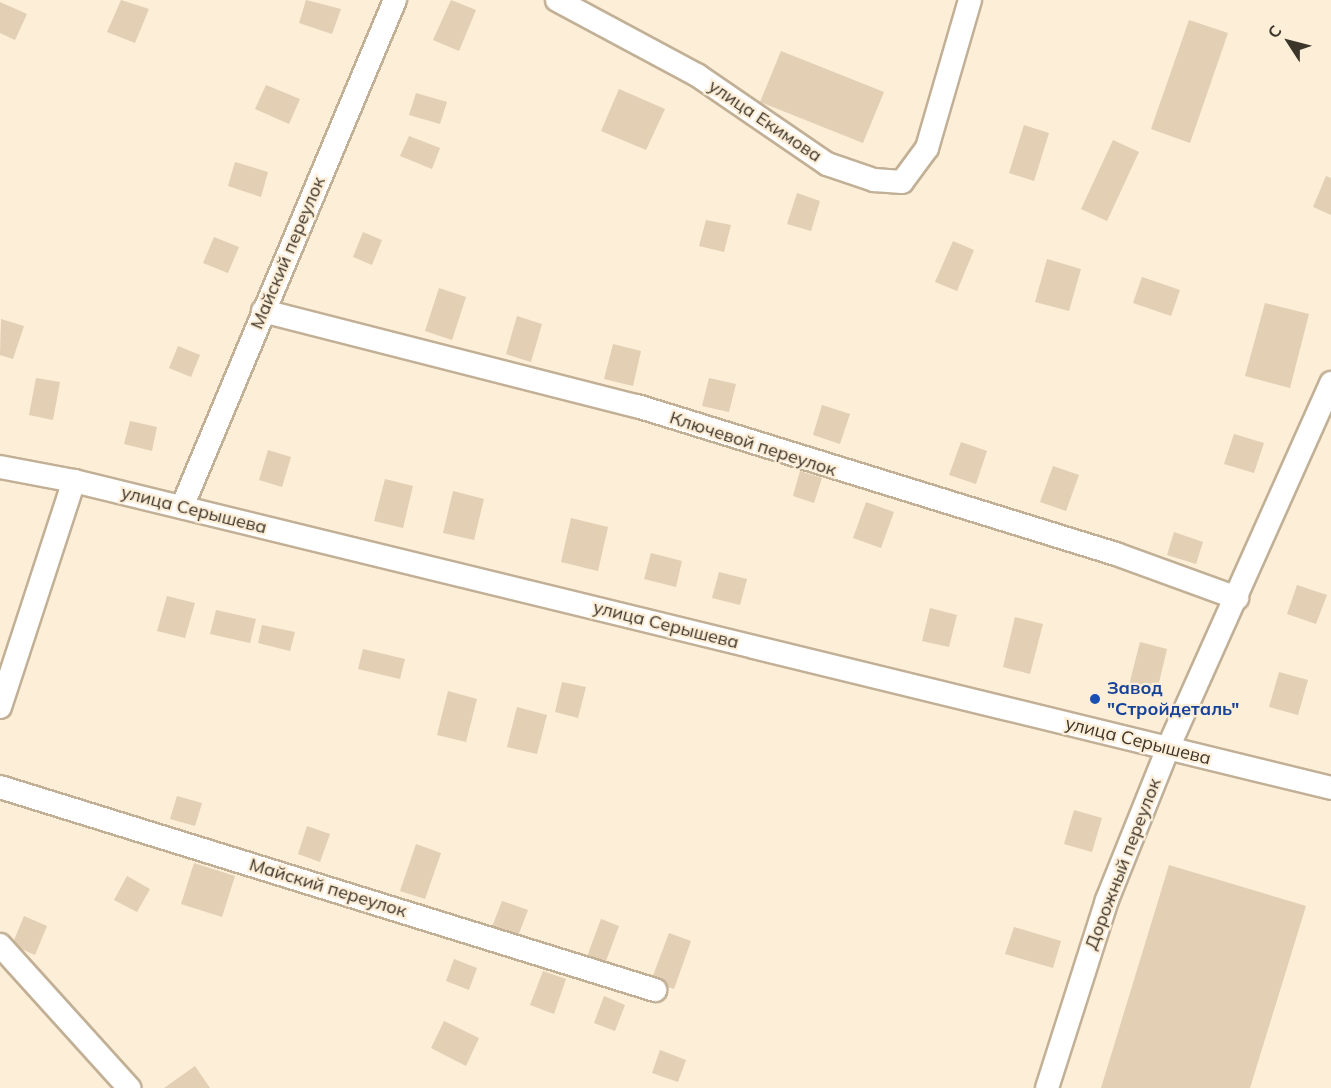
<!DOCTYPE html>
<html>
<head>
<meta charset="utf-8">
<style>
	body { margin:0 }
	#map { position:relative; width:1331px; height:1088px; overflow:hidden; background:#fdeed8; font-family:Mulish,sans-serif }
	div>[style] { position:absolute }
	.building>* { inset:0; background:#e2cfb4 }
	.roads { filter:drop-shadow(2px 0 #c2b096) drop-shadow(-2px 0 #c2b096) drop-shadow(0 2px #c2b096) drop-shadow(0 -2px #c2b096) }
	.street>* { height:22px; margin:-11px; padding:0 11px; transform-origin:11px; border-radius:11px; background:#fff }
	.dots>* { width:16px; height:16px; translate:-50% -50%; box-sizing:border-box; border:3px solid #fdeed8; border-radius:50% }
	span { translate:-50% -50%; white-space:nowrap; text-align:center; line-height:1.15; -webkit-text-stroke:4.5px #fdeed8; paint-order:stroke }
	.street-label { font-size:18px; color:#3c352a }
	.transit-label { font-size:18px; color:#164399; font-weight:700 }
	.left { translate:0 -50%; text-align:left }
	.north { position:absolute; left:1259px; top:12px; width:60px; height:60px; -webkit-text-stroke:4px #fdeed8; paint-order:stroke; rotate:306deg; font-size:16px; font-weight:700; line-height:24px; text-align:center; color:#3c352a }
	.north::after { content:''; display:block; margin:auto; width:21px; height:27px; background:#3c352a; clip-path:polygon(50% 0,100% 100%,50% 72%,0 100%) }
</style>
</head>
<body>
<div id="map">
	<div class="building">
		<div style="clip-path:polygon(121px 0,149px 9px,135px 43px,107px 32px)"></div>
		<div style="clip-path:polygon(306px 0,341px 9px,332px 34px,299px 23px)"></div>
		<div style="clip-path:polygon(451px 0,476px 10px,459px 51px,433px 40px)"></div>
		<div style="clip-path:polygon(0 2px,27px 14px,15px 40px,0 33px)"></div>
		<div style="clip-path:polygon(1189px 20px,1228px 33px,1190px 143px,1151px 129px)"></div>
		<div style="clip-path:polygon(781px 51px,884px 92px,863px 143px,760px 102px)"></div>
		<div style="clip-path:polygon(266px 85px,300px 99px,289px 124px,255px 109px)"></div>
		<div style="clip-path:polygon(619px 89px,665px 109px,646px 150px,601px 131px)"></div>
		<div style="clip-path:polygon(416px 93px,447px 102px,440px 124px,409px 115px)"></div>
		<div style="clip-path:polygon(1024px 125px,1049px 133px,1034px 181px,1009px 173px)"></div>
		<div style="clip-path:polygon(409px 136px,440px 148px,432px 169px,400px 156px)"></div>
		<div style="clip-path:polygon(1113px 140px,1139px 152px,1107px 221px,1081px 209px)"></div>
		<div style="clip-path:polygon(235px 162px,268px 172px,261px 197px,228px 186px)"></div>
		<div style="clip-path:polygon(1326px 176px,1331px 178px,1331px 215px,1313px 207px)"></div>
		<div style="clip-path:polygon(797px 193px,820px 201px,811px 231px,787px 224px)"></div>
		<div style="clip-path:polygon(706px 220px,731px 225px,724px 252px,699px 246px)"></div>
		<div style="clip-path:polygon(363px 232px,382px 240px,372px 265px,353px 257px)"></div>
		<div style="clip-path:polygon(214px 237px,239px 247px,228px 273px,203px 263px)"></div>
		<div style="clip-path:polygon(953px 241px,974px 250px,957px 291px,935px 282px)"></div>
		<div style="clip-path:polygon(1047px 259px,1081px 269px,1069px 311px,1035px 302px)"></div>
		<div style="clip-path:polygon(1142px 277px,1180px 290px,1171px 316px,1133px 303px)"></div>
		<div style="clip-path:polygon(439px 288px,466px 297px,452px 340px,425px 331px)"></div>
		<div style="clip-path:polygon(1265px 303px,1309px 314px,1290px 388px,1245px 376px)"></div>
		<div style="clip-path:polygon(517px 316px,542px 324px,531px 362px,506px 354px)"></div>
		<div style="clip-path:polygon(1px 319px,24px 326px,13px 359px,0 355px)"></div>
		<div style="clip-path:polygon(613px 344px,641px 351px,633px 386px,604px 379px)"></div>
		<div style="clip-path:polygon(178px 346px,200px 355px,191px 377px,169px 368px)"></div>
		<div style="clip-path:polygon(36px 378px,60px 382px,53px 420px,29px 415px)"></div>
		<div style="clip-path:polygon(709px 378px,736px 384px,729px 412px,702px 406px)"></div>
		<div style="clip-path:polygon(822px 405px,850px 414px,840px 444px,813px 435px)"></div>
		<div style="clip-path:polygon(130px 421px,157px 427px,152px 451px,124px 444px)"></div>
		<div style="clip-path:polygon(1234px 434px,1264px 443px,1254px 473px,1224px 464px)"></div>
		<div style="clip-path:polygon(961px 442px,987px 451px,976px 484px,949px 475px)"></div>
		<div style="clip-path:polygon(268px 450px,291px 457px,282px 487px,259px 480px)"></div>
		<div style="clip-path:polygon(1053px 466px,1079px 475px,1066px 511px,1040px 502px)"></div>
		<div style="clip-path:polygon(800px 471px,822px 478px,814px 503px,793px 496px)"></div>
		<div style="clip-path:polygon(385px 479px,413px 486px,403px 528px,374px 521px)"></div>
		<div style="clip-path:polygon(453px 491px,484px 499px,474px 540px,443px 533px)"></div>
		<div style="clip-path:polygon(866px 502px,894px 512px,881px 548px,853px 538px)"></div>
		<div style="clip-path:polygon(571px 518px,608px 527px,598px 571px,561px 562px)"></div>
		<div style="clip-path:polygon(1174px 532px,1203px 542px,1196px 564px,1167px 555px)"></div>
		<div style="clip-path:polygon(651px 553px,682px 561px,676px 587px,644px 579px)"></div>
		<div style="clip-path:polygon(719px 572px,747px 579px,740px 605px,712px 598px)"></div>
		<div style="clip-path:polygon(1297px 585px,1327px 595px,1316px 624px,1287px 614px)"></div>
		<div style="clip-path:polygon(167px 596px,195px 603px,185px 638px,157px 631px)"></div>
		<div style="clip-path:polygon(930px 608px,957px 615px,949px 647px,922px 641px)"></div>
		<div style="clip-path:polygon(216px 610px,256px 619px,250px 643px,210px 634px)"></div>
		<div style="clip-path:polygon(1015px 617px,1043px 624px,1030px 674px,1003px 667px)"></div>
		<div style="clip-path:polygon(262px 625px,295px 632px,290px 651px,258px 643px)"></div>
		<div style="clip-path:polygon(1140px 642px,1167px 649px,1157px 691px,1129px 685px)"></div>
		<div style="clip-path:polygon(363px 649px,405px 659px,400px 679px,358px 669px)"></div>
		<div style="clip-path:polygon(1279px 672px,1308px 680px,1298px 715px,1269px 707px)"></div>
		<div style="clip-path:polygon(562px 682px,586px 687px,578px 718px,555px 712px)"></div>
		<div style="clip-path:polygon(448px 691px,477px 699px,466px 742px,437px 735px)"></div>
		<div style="clip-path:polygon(517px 707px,547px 715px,537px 754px,507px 747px)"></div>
		<div style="clip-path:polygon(177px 796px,202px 803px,195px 826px,170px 819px)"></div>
		<div style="clip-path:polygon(1074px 810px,1102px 818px,1092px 852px,1064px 844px)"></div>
		<div style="clip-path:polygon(307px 826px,330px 834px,320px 862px,298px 854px)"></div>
		<div style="clip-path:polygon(416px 844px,441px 853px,425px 899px,400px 891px)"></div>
		<div style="clip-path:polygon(194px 863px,235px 876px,222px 917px,181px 904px)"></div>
		<div style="clip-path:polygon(1169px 865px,1306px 906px,1250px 1088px,1101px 1088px)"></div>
		<div style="clip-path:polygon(127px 876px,150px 889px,137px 912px,114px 900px)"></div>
		<div style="clip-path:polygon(502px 901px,528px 910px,518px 936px,492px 927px)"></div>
		<div style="clip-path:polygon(24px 916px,47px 926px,35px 955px,12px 945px)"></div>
		<div style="clip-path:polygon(601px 919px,619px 926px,603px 969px,585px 962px)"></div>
		<div style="clip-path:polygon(1014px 927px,1061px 941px,1053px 968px,1005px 954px)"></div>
		<div style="clip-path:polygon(669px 933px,691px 941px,674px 989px,651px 981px)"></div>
		<div style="clip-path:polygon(454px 959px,477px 968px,469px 990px,446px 981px)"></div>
		<div style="clip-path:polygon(543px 971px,566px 979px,554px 1014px,530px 1005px)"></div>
		<div style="clip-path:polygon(604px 996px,625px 1005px,615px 1031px,594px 1023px)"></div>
		<div style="clip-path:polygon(444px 1021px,479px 1038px,466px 1066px,431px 1048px)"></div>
		<div style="clip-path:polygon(660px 1050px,686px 1060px,678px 1082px,652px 1073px)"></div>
		<div style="clip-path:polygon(195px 1066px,210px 1088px,164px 1088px)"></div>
	</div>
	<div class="roads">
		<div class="street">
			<div style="left:557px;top:0;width:159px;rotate:28.2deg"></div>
			<div style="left:697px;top:75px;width:158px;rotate:34.4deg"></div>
			<div style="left:827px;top:164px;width:50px;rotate:18.8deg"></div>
			<div style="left:874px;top:180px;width:28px;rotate:4deg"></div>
			<div style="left:902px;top:182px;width:42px;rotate:-53.7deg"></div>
			<div style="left:927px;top:148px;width:154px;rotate:-73.8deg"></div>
			<div style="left:263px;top:311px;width:386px;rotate:14.3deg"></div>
			<div style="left:637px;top:406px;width:501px;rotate:17.17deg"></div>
			<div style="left:1116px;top:554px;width:129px;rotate:20deg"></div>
			<div style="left:0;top:467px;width:75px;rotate:10.7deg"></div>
			<div style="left:74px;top:481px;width:1294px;rotate:13.72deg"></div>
			<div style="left:182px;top:507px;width:550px;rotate:-67.21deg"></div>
			<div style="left:0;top:707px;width:238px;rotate:-71.9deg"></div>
			<div style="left:0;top:787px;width:686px;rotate:17.22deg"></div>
			<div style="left:0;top:945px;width:193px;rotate:47.9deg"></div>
			<div style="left:1047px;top:1088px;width:197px;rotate:-72.3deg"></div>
			<div style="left:1107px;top:900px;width:164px;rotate:-68.1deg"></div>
			<div style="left:1168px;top:748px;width:400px;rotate:-65.9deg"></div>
		</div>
	</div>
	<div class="dots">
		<div style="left:1095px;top:699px;background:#1a4fb4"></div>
	</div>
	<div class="street-label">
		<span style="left:765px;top:121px;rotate:34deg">улица Екимова</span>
		<span style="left:288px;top:253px;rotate:-67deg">Майский переулок</span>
		<span style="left:753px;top:444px;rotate:18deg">Ключевой переулок</span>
		<span style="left:194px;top:510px;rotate:14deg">улица Серышева</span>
		<span style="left:666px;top:625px;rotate:14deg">улица Серышева</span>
		<span style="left:1138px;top:741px;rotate:14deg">улица Серышева</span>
		<span style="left:1123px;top:864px;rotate:-69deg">Дорожный переулок</span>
		<span style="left:328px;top:888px;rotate:17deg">Майский переулок</span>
	</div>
	<div class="transit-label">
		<span class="left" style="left:1107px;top:699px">Завод<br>"Стройдеталь"</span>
	</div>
	<div class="north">С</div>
</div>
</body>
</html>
